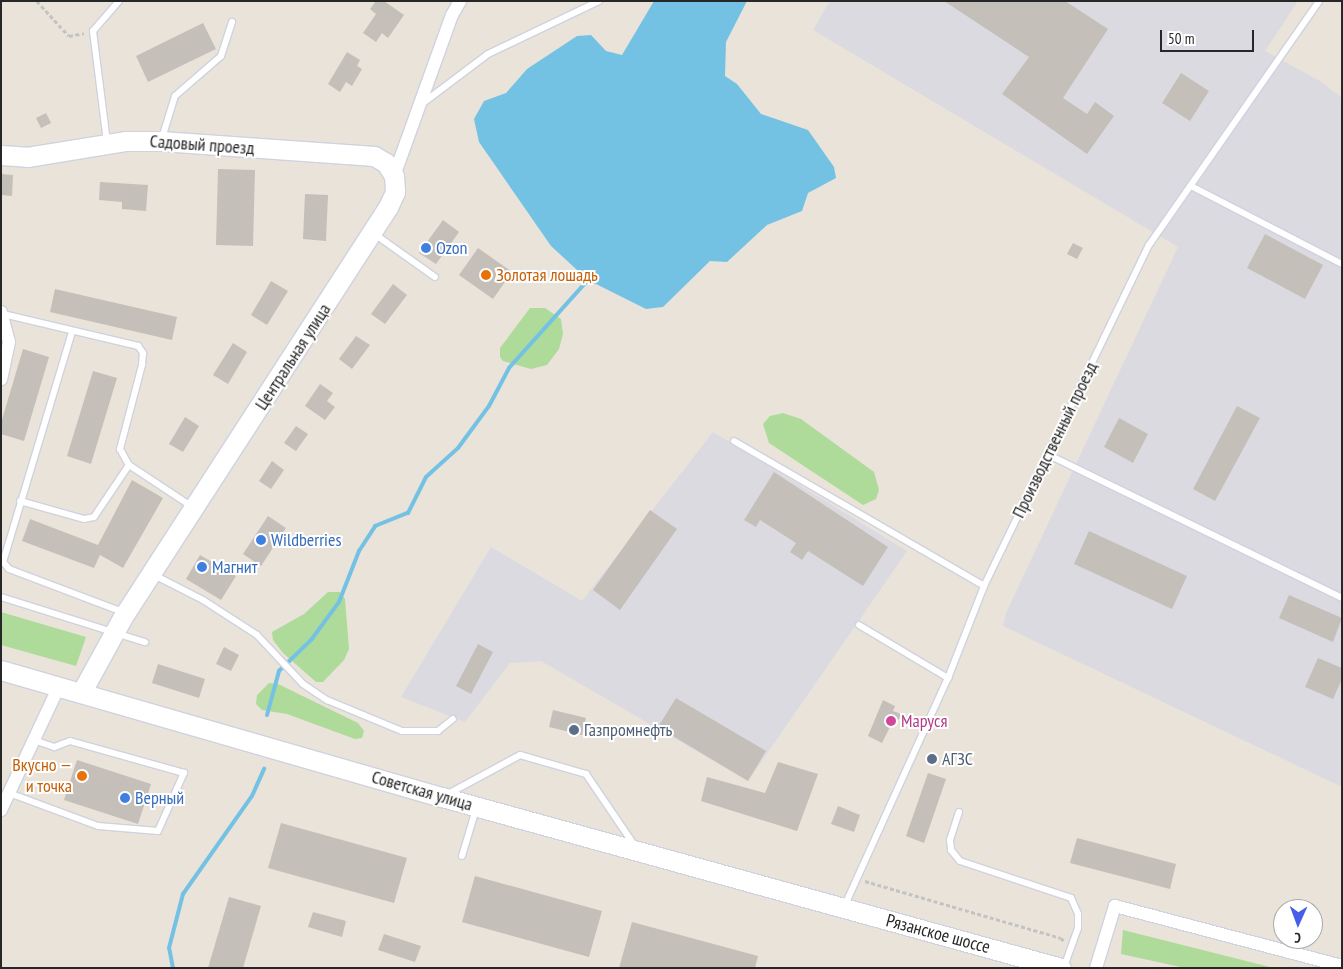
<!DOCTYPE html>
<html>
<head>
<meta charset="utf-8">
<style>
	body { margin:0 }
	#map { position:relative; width:1343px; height:969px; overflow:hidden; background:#e9e3da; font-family:"PT Sans Narrow",sans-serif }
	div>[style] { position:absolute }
	.industrial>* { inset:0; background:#dcdae1 }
	.green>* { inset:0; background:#aedb9a }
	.water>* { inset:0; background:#74c2e3 }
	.stream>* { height:4px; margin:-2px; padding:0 2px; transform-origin:2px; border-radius:2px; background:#74c2e3 }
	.building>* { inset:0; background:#c4bfb9 }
	.path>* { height:2.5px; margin-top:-1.25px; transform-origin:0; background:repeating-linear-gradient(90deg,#c3c3c3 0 4px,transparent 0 6.5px) }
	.roads { filter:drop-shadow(1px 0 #cfd2df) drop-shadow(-1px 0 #cfd2df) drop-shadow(0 1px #cfd2df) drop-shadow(0 -1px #cfd2df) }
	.lane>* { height:6px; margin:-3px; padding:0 3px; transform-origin:3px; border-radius:3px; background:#fff }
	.street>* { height:12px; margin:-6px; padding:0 6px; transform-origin:6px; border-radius:6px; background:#fff }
	.secondary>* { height:19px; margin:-9.5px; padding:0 9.5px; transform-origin:9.5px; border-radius:9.5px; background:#fff }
	.dots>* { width:14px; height:14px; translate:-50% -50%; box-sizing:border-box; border:2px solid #fff; border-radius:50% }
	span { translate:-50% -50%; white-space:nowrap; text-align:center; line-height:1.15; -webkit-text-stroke:4px #fff; paint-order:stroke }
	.street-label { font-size:18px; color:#272727 }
	.shop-label { font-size:18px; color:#366cbe }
	.left { translate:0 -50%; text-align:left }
	.food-label { font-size:18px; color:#c56008 }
	.right { translate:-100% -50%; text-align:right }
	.hotel-label { font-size:18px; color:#b23c85 }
	.service-label { font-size:18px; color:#4e5e75 }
	.frame { position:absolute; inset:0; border:2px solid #272727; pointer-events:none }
	.north { position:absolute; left:1273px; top:899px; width:50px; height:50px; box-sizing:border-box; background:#fff; border:1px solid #a9a9a9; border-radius:50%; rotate:182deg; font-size:14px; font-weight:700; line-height:20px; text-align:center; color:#272727 }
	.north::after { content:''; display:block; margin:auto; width:18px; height:22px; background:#465eea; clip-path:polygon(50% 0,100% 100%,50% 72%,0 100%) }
	.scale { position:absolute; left:1160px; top:30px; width:94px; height:22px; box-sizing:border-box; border:2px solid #272727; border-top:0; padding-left:6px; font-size:15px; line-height:18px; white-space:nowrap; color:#272727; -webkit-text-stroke:4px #fff; paint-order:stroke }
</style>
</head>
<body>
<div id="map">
	<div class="industrial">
		<div style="clip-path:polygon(830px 1px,1298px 1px,1265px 51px,1320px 81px,1342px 98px,1342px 787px,1003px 626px,1006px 613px,1178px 247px,813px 30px)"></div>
		<div style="clip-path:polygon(713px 432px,907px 551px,748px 781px,541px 661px,510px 663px,465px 722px,401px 697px,491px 547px,582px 601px)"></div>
	</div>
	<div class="green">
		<div style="clip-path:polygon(530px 308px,545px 308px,561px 319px,563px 334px,559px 349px,547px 365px,531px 369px,503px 361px,500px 357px,500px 348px)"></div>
		<div style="clip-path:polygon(783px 413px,801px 419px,874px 472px,879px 490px,876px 499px,863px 505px,769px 443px,763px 424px,770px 416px)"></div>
		<div style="clip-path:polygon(328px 592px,340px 592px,345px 599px,349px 649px,344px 660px,323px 682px,316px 682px,283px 653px,273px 640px,272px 632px,304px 614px)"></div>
		<div style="clip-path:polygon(1px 612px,86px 637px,76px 666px,1px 645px)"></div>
		<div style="clip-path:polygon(269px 683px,278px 684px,358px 723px,364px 731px,362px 738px,355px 739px,287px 714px,262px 710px,256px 704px,257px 695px)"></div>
		<div style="clip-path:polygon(1123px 930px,1274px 968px,1185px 968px,1121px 954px)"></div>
	</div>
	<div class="water">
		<div style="clip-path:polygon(654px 1px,747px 1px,726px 42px,725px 76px,737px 84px,761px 114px,808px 130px,834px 167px,836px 178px,808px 193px,802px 211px,767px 225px,727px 262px,710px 261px,663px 307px,646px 309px,588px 280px,551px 246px,479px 142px,474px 119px,484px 101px,506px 93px,527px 69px,577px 36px,591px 35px,606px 51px,622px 55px)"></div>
	</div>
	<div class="stream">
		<div style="left:267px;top:715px;width:46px;rotate:-74.7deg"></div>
		<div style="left:279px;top:671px;width:45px;rotate:-44.1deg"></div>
		<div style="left:311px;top:640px;width:47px;rotate:-53.6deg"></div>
		<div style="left:339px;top:602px;width:55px;rotate:-68.6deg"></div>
		<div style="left:359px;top:551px;width:30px;rotate:-57deg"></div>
		<div style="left:375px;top:526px;width:35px;rotate:-22deg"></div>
		<div style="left:408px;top:513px;width:40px;rotate:-63.4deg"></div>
		<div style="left:426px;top:477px;width:43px;rotate:-42.2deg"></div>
		<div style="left:458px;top:448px;width:52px;rotate:-53.6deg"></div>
		<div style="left:489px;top:406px;width:43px;rotate:-62.2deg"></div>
		<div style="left:509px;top:368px;width:118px;rotate:-48.1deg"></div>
		<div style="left:173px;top:968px;width:20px;rotate:-101deg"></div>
		<div style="left:169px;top:948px;width:56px;rotate:-75.5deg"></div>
		<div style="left:183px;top:894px;width:120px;rotate:-54.9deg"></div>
		<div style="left:252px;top:796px;width:30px;rotate:-66deg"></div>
	</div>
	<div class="building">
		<div style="clip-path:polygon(376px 1px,384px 1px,404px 15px,388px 38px,382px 33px,376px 42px,363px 33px,376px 14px,370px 9px)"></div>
		<div style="clip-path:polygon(944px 1px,1065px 1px,1108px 29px,1063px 98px,1087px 114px,1095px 102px,1114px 116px,1087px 154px,1002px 94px,1029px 57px)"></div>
		<div style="clip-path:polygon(203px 23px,216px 49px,148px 82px,136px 56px)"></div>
		<div style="clip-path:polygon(347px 52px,360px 60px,357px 66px,362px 69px,352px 86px,346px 82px,340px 92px,328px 84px)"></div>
		<div style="clip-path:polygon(1181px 73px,1209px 91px,1190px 121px,1162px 103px)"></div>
		<div style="clip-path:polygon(46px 113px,51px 123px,41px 128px,36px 118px)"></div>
		<div style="clip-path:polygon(218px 169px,255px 170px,253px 246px,216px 245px)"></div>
		<div style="clip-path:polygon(1px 174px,13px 175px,12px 196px,1px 195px)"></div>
		<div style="clip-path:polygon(100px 182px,148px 185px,146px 211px,122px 209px,122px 202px,99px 200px)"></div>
		<div style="clip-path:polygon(305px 194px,328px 195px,326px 241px,303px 239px)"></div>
		<div style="clip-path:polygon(443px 220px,459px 232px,436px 264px,419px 253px)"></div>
		<div style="clip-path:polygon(1265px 234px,1323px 265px,1305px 299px,1247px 268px)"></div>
		<div style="clip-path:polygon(1073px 243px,1083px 248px,1077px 259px,1067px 254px)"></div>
		<div style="clip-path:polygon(478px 248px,512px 272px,493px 299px,459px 275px)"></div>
		<div style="clip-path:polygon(271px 281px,288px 291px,267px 325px,251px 315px)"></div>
		<div style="clip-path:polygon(393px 284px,407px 295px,385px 324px,371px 314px)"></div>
		<div style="clip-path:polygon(55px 289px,177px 317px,172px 340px,50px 312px)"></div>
		<div style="clip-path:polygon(356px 336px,370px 345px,352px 369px,339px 359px)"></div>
		<div style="clip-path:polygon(233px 343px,247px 352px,228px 384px,213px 375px)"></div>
		<div style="clip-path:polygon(23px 349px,49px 357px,24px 441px,1px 434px,1px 423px)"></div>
		<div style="clip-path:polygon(93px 371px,117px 378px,91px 464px,67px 456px)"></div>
		<div style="clip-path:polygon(320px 384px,333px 393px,327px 401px,335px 407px,325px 420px,305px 406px)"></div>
		<div style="clip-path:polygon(1237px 406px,1260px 418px,1215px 501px,1193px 489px)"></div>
		<div style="clip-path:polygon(185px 417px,199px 426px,183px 452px,169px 444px)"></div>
		<div style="clip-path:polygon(1119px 418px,1148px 434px,1133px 463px,1104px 447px)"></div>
		<div style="clip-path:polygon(296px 426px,308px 434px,296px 451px,284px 443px)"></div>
		<div style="clip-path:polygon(272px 461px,284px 470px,271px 489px,259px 481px)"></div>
		<div style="clip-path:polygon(774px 472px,888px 547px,863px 586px,808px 551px,802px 560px,790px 552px,796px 543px,760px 520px,756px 527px,744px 520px)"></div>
		<div style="clip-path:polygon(132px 480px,163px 498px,123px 568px,100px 555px,94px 568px,22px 541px,30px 519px,98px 545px)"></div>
		<div style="clip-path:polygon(650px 510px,677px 529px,620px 610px,593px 590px)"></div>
		<div style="clip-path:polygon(268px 516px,286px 528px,261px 566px,243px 554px)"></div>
		<div style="clip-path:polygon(1089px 531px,1187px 576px,1172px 609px,1074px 564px)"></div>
		<div style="clip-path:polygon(200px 555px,236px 576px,221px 600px,186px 579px)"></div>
		<div style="clip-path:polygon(1289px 595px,1342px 618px,1333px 642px,1279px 618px)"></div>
		<div style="clip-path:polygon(478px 644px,493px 652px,471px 694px,456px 686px)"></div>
		<div style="clip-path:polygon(224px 647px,239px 655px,231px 671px,216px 664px)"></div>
		<div style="clip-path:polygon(1318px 658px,1342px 668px,1342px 679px,1333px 699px,1305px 687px)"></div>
		<div style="clip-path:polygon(158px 664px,205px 679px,199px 698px,152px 683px)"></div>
		<div style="clip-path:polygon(676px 698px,766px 751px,748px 781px,658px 727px)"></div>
		<div style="clip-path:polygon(883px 700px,895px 706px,893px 711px,901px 714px,896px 725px,892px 723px,882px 743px,868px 736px)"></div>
		<div style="clip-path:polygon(553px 710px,586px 718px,582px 735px,549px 727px)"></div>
		<div style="clip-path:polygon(77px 760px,151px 784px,138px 824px,64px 800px)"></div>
		<div style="clip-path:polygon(778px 762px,818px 774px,797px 831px,701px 801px,707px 777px,765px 793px)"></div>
		<div style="clip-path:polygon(928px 773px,946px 779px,924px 843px,906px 836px)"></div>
		<div style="clip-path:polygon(838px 806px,860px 815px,854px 832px,831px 824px)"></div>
		<div style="clip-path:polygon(281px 823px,407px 858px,394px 903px,268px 868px)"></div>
		<div style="clip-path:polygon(1077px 838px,1176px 864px,1170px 889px,1070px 863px)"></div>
		<div style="clip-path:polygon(475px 876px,602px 911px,589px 957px,462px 922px)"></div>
		<div style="clip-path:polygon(229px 897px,261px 906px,243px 968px,208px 968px)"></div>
		<div style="clip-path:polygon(313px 912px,346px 921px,342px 937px,308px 927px)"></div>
		<div style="clip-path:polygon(632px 922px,758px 956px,755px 968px,619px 968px)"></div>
		<div style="clip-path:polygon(384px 934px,421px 946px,415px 962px,378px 950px)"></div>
	</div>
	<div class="path">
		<div style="left:37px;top:1px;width:47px;rotate:47.6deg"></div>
		<div style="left:69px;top:36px;width:15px;rotate:-11deg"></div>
		<div style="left:865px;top:881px;width:204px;rotate:16.2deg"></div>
		<div style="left:1061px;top:938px;width:6px;rotate:45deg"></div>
	</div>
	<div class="roads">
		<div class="lane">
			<div style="left:423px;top:103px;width:81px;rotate:-37deg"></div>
			<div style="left:488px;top:54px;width:123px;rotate:-25.5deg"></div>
			<div style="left:162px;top:138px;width:44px;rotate:-72.8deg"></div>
			<div style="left:175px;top:96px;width:61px;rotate:-41deg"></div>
			<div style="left:221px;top:56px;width:36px;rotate:-72deg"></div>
			<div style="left:107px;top:142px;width:112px;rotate:-97.2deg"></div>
			<div style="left:93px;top:31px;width:40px;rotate:-49deg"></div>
			<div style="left:1191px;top:186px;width:170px;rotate:27.3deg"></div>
			<div style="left:373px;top:233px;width:76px;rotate:35.4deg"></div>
			<div style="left:3px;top:314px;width:139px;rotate:13.3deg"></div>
			<div style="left:138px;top:346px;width:9px;rotate:54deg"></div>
			<div style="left:143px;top:353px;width:12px;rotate:95deg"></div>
			<div style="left:142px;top:365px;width:87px;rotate:104.7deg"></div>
			<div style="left:120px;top:449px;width:18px;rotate:61deg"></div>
			<div style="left:129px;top:465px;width:74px;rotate:33.5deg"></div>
			<div style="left:72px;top:332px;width:240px;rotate:106.7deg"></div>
			<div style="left:3px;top:562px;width:9px;rotate:49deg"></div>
			<div style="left:9px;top:569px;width:122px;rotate:20.7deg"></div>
			<div style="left:734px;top:441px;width:289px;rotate:30.1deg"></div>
			<div style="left:1049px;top:455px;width:326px;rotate:26deg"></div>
			<div style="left:20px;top:501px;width:66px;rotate:15.7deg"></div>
			<div style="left:84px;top:519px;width:10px;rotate:-11deg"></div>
			<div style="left:94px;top:517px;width:63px;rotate:-56.1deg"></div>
			<div style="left:152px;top:574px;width:57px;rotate:27deg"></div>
			<div style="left:203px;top:600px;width:64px;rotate:32.9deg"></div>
			<div style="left:257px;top:635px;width:67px;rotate:46.8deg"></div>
			<div style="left:303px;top:684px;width:29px;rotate:34deg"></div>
			<div style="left:327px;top:700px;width:81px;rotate:22.5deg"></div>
			<div style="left:402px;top:731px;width:36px"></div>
			<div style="left:438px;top:731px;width:19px;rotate:-39deg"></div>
			<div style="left:1px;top:597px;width:151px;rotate:17.4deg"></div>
			<div style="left:859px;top:625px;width:104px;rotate:30.8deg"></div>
			<div style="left:9px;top:793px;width:95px;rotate:20.3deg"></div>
			<div style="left:98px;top:826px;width:60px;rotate:4.8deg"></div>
			<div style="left:158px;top:831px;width:64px;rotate:-65.9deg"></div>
			<div style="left:184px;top:773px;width:118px;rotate:-164.3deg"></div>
			<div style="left:70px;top:741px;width:17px;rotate:159deg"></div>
			<div style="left:54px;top:747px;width:21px;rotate:-161deg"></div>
			<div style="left:448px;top:794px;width:82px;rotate:-28.4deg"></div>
			<div style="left:520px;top:755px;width:69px;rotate:16.1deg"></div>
			<div style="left:586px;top:774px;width:87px;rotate:55.8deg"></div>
			<div style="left:959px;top:812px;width:29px;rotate:108deg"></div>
			<div style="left:950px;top:840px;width:10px;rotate:84deg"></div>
			<div style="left:951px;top:850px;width:14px;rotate:51deg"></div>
			<div style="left:960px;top:861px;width:117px;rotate:18.4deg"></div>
			<div style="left:1071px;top:898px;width:17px;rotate:66deg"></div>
			<div style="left:1078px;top:914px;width:14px;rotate:90deg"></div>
			<div style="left:1078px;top:928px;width:41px;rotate:109.7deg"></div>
			<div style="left:462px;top:856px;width:49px;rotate:-73.4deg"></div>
			<div style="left:844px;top:907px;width:252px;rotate:-65.6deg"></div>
			<div style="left:948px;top:678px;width:99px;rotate:-68.6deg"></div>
			<div style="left:984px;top:586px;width:379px;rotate:-64.2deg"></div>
			<div style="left:1149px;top:245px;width:297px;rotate:-55.1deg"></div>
		</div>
		<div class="street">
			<div style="left:394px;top:176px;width:171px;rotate:-70.2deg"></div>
			<div style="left:452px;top:15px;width:16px;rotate:-60deg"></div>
			<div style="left:1px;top:312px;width:31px;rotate:75deg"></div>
			<div style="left:9px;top:342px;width:38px;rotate:102deg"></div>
			<div style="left:1px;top:810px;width:137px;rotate:-64.9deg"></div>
			<div style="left:1096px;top:968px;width:65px;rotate:-73deg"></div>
			<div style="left:1115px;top:906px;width:235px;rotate:14.8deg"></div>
		</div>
		<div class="secondary">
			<div style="left:1px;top:155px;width:26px;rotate:4deg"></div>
			<div style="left:27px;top:157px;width:99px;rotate:-9.3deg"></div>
			<div style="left:125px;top:141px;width:36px"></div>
			<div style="left:161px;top:141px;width:214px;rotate:4deg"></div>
			<div style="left:374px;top:156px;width:14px;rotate:30deg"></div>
			<div style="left:386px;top:163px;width:15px;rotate:58deg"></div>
			<div style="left:394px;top:176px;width:16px;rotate:86deg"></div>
			<div style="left:395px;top:192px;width:17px;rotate:115deg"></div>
			<div style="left:388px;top:207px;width:484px;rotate:122.9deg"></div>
			<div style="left:125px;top:613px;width:91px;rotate:118.8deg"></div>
			<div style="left:1px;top:670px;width:459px;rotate:16.1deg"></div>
			<div style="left:442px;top:797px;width:642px;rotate:15.44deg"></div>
		</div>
	</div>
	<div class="dots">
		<div style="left:426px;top:248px;background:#3f7fe0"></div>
		<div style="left:486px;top:275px;background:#e8710a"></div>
		<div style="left:261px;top:540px;background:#3f7fe0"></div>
		<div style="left:202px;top:567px;background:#3f7fe0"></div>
		<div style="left:891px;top:721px;background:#d1479c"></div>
		<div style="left:574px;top:730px;background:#5c6f8a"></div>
		<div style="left:932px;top:759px;background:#5c6f8a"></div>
		<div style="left:82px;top:776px;background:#e8710a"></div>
		<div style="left:125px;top:798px;background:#3f7fe0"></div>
	</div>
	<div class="street-label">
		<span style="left:202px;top:145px;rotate:4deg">Садовый проезд</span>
		<span style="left:293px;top:357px;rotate:-57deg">Центральная улица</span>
		<span style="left:1055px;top:440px;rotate:-64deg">Производственный проезд</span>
		<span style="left:422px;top:791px;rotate:16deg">Советская улица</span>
		<span style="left:938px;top:934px;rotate:15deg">Рязанское шоссе</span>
	</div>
	<div class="shop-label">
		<span class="left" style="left:436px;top:248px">Ozon</span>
		<span class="left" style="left:271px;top:540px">Wildberries</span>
		<span class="left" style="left:212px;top:567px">Магнит</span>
		<span class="left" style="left:135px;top:798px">Верный</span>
	</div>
	<div class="food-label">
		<span class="left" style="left:496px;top:275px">Золотая лошадь</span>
		<span class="right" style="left:72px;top:776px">Вкусно —<br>и точка</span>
	</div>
	<div class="hotel-label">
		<span class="left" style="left:901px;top:721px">Маруся</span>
	</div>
	<div class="service-label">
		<span class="left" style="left:584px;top:730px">Газпромнефть</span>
		<span class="left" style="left:942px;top:759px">АГЗС</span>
	</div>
	<div class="frame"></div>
	<div class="north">С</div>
	<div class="scale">50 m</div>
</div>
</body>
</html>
